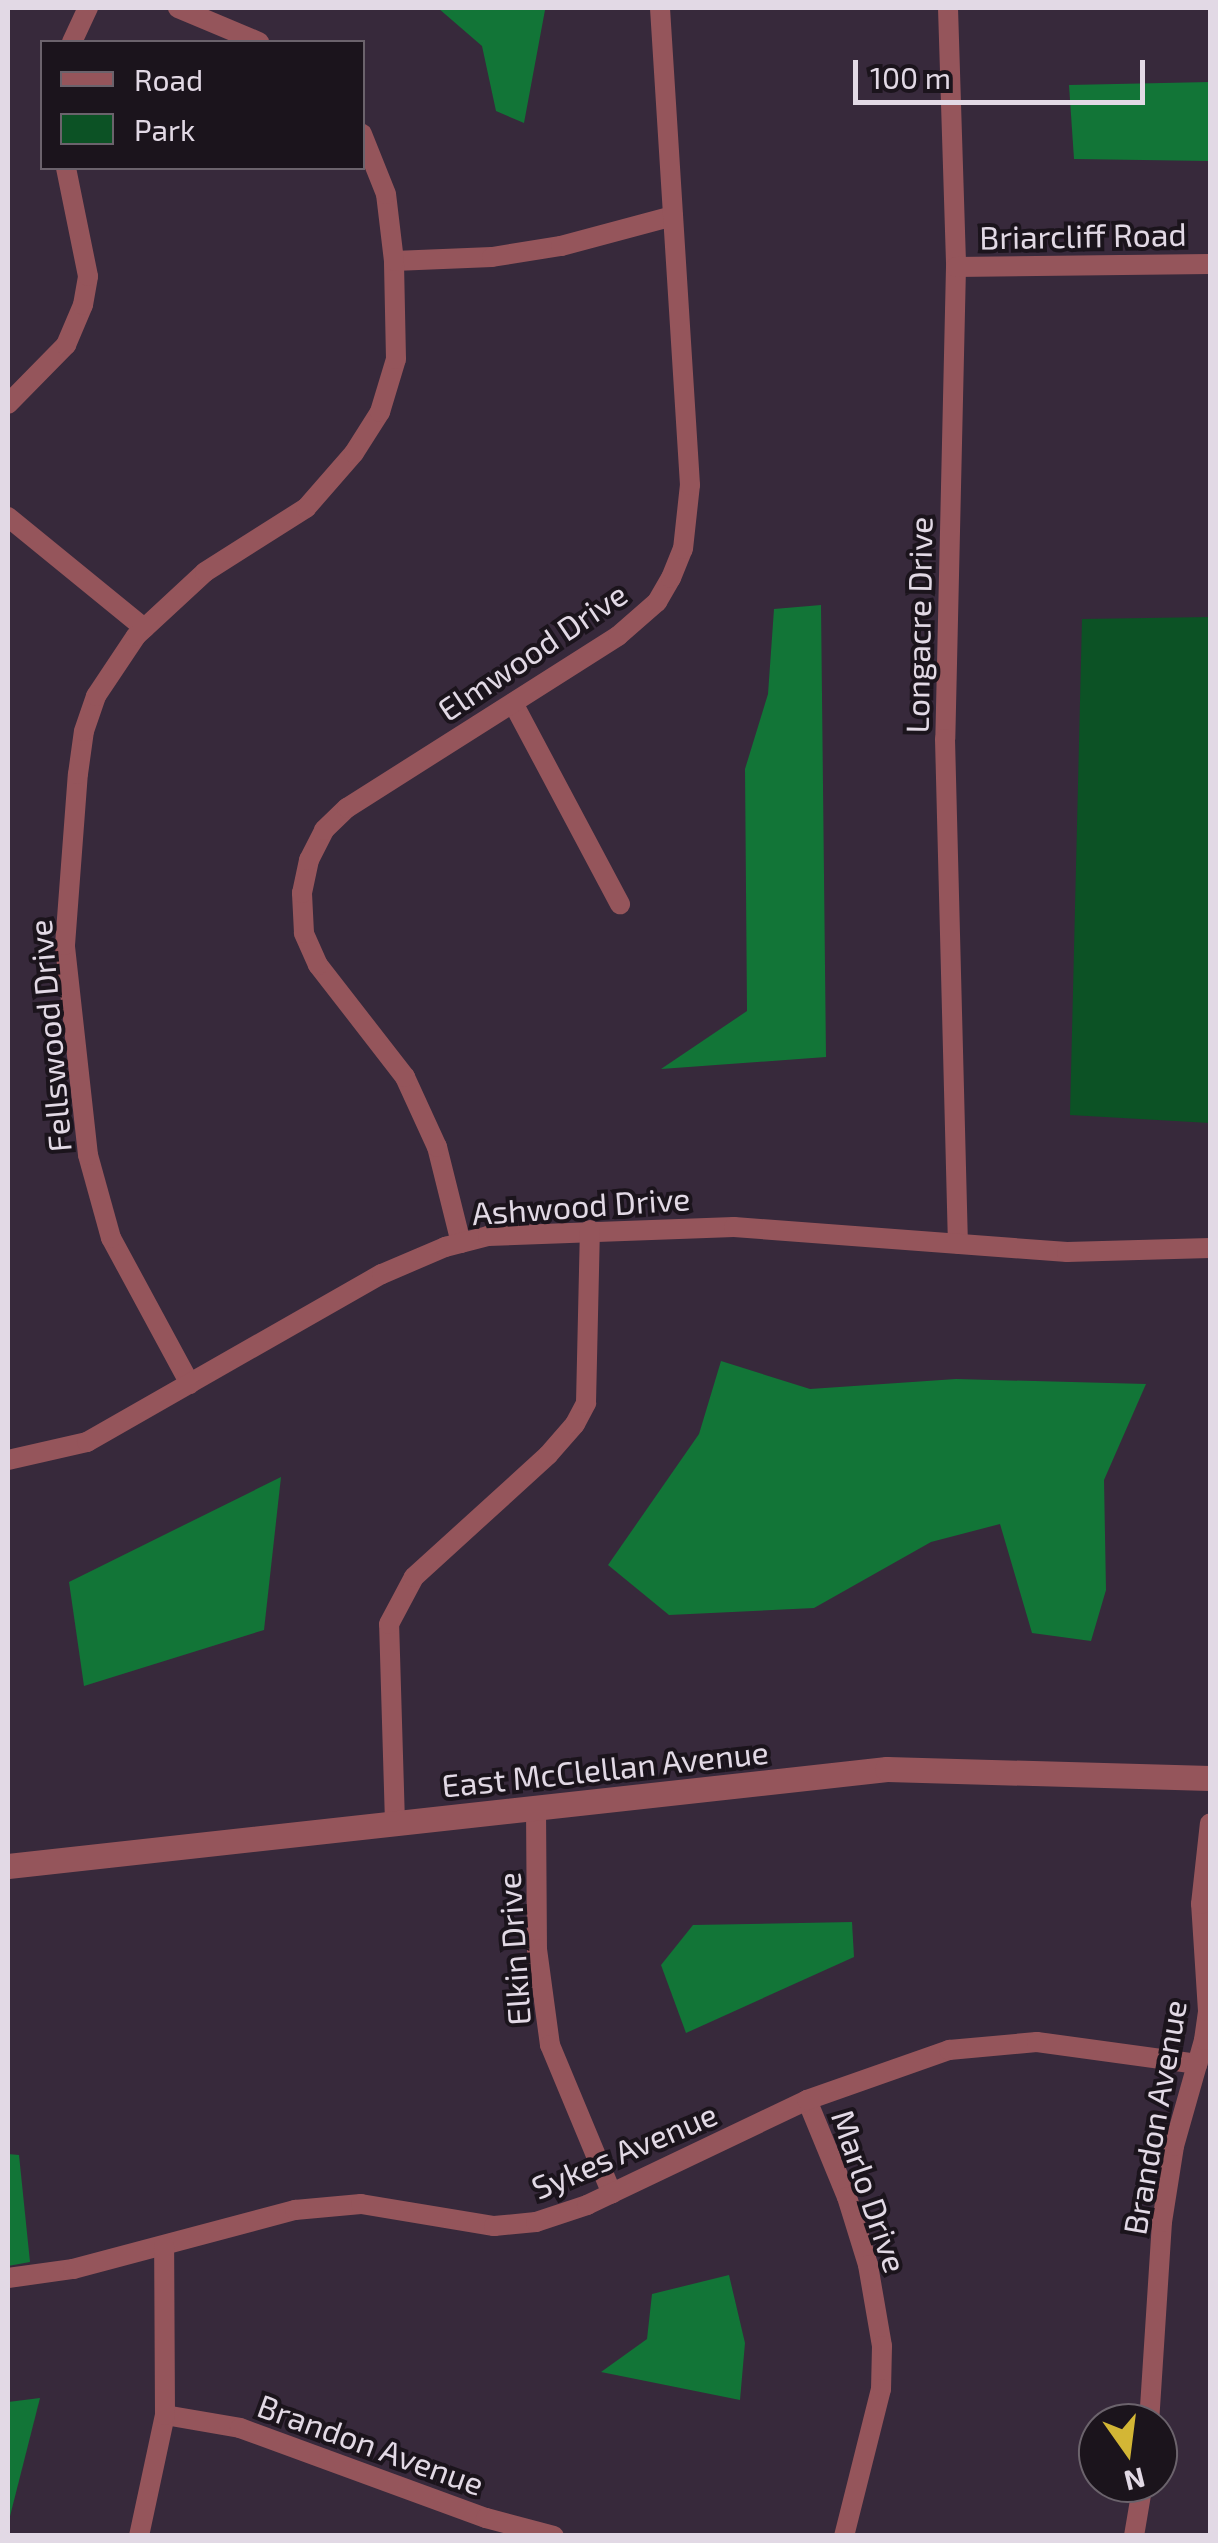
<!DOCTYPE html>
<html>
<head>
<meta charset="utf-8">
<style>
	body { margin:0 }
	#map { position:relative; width:1218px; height:2543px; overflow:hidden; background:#37293b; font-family:"Exo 2",sans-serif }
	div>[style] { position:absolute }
	.green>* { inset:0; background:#0c5225 }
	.forest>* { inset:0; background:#127537 }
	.minor>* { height:20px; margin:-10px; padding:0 10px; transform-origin:10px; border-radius:10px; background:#95555b }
	.tertiary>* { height:25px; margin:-12.5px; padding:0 12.5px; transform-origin:12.5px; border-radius:12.5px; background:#95555b }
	span { translate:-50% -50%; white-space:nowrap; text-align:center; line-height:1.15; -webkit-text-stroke:8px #1b141c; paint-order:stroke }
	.street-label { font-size:32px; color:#e2d9e5 }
	.frame { position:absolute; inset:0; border:10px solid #e2d9e5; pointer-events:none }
	.legend { position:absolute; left:40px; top:40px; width:325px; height:130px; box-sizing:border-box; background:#1b141c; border:2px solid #6b636c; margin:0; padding:12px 18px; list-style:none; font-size:30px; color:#e2d9e5 }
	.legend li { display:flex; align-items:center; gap:20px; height:50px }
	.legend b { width:50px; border:2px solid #6b636c }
	.north { position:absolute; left:1078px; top:2403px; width:100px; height:100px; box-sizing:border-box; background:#1b141c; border:2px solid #6b636c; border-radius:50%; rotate:166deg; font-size:28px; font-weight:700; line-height:40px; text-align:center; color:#e2d9e5 }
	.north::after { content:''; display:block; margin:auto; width:35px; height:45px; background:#d3b635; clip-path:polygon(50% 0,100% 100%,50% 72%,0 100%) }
	.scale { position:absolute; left:853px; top:60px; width:292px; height:45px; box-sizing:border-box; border:5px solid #e2d9e5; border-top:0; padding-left:12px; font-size:30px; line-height:35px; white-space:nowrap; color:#e2d9e5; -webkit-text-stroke:8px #1b141c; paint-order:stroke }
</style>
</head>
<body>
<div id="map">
	<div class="green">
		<div style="clip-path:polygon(1210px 617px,1210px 1123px,1070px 1115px,1082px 619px)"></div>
	</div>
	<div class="forest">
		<div style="clip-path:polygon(438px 8px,545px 10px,524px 123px,496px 111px,482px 46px)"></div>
		<div style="clip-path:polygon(1210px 82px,1210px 161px,1074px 159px,1069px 85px)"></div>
		<div style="clip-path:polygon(821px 605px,826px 1057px,661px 1069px,747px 1011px,745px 769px,768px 694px,774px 609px)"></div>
		<div style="clip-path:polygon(721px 1361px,810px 1389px,956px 1379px,1146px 1384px,1104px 1480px,1106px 1590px,1091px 1641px,1032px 1633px,1000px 1524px,931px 1542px,814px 1608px,669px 1615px,608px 1565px,699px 1434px)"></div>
		<div style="clip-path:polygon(281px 1477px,264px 1630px,84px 1686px,69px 1582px)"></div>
		<div style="clip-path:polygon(852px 1922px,854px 1957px,686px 2033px,661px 1965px,693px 1925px)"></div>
		<div style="clip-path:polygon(8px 2154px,19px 2155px,30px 2262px,8px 2266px)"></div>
		<div style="clip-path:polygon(729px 2275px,745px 2343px,740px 2400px,601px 2372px,647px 2339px,652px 2294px)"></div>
		<div style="clip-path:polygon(40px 2398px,8px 2524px,8px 2402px)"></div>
	</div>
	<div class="minor">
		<div style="left:178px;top:8px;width:88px;rotate:22.8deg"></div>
		<div style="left:948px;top:8px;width:259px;rotate:88.2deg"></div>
		<div style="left:956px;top:267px;width:472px;rotate:91.3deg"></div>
		<div style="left:945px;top:739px;width:505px;rotate:88.53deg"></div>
		<div style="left:72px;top:42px;width:38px;rotate:-65deg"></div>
		<div style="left:394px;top:261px;width:98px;rotate:-2.3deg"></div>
		<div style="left:492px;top:257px;width:70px;rotate:-9.1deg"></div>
		<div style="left:561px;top:246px;width:116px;rotate:-15deg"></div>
		<div style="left:956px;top:267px;width:254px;rotate:-0.7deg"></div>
		<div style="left:8px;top:404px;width:83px;rotate:-45.5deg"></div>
		<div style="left:66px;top:345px;width:43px;rotate:-67deg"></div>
		<div style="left:83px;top:305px;width:29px;rotate:-80deg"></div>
		<div style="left:88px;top:276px;width:110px;rotate:-101.5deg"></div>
		<div style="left:8px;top:517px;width:176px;rotate:39.2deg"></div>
		<div style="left:513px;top:703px;width:228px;rotate:62deg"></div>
		<div style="left:461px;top:1243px;width:99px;rotate:-104deg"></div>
		<div style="left:437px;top:1147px;width:77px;rotate:-114.6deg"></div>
		<div style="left:405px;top:1077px;width:142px;rotate:-127.8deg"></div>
		<div style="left:318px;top:965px;width:35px;rotate:-114deg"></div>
		<div style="left:304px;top:933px;width:40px;rotate:-92.9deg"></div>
		<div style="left:302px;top:893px;width:34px;rotate:-78deg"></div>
		<div style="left:309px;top:860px;width:34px;rotate:-63deg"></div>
		<div style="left:324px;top:830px;width:32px;rotate:-44deg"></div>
		<div style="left:347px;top:808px;width:321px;rotate:-32.4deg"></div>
		<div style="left:618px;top:636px;width:52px;rotate:-41.1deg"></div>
		<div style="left:657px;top:602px;width:28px;rotate:-60deg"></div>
		<div style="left:671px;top:578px;width:31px;rotate:-68deg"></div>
		<div style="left:683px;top:549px;width:64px;rotate:-83.8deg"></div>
		<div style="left:690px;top:485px;width:478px;rotate:-93.6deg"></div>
		<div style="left:190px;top:1384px;width:166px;rotate:-118.4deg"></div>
		<div style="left:111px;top:1238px;width:86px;rotate:-105.5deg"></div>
		<div style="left:88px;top:1155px;width:211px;rotate:-96.3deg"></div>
		<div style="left:65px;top:945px;width:171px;rotate:-85.7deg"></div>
		<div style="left:78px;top:774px;width:43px;rotate:-82.1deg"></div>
		<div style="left:84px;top:731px;width:37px;rotate:-71deg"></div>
		<div style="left:96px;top:696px;width:72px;rotate:-56.3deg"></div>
		<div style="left:136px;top:636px;width:94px;rotate:-42.8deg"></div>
		<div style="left:205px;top:572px;width:120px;rotate:-32.4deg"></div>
		<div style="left:306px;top:508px;width:73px;rotate:-48.9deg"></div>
		<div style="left:354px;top:453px;width:49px;rotate:-57.6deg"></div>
		<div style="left:380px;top:412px;width:55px;rotate:-73.2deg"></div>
		<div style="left:396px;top:359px;width:98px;rotate:-91.2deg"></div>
		<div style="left:394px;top:261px;width:67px;rotate:-96.8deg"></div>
		<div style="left:386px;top:194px;width:65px;rotate:-111.8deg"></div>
		<div style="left:8px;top:1460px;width:81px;rotate:-12.8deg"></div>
		<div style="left:87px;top:1442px;width:339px;rotate:-29.7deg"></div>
		<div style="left:382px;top:1274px;width:69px;rotate:-23.2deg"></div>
		<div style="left:445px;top:1247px;width:44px;rotate:-14.3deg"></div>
		<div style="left:488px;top:1236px;width:246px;rotate:-2.1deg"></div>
		<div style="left:734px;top:1227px;width:334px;rotate:4.3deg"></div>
		<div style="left:1067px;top:1252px;width:143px;rotate:-1.6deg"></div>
		<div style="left:536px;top:1808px;width:141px;rotate:89.6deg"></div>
		<div style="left:537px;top:1949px;width:97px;rotate:82.3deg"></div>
		<div style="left:550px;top:2045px;width:161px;rotate:67.4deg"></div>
		<div style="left:395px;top:1823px;width:199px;rotate:-91.7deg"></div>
		<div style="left:389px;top:1624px;width:53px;rotate:-62deg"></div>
		<div style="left:414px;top:1577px;width:181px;rotate:-42.3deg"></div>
		<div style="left:548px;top:1455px;width:41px;rotate:-48.9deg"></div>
		<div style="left:575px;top:1424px;width:24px;rotate:-62deg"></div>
		<div style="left:586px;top:1403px;width:173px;rotate:-88.7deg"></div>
		<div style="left:807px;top:2100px;width:105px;rotate:67.6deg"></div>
		<div style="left:847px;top:2197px;width:71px;rotate:72.8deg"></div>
		<div style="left:868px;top:2265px;width:82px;rotate:80.2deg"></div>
		<div style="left:882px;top:2346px;width:43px;rotate:91.3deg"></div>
		<div style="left:881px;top:2389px;width:152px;rotate:104.1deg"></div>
		<div style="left:8px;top:2278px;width:66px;rotate:-7.9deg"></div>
		<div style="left:73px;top:2269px;width:230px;rotate:-14.9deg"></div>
		<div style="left:295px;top:2210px;width:66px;rotate:-5.2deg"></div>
		<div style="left:361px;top:2204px;width:135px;rotate:9.4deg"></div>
		<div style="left:494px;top:2226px;width:42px;rotate:-5.4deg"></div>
		<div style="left:536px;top:2222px;width:54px;rotate:-18.4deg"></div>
		<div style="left:587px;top:2205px;width:244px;rotate:-25.5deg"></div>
		<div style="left:807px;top:2100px;width:151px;rotate:-19.4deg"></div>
		<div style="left:949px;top:2050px;width:88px;rotate:-5.2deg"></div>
		<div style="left:1037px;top:2042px;width:162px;rotate:7.8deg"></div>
		<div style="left:165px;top:2415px;width:76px;rotate:9.8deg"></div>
		<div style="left:240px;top:2428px;width:262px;rotate:20.1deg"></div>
		<div style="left:486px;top:2518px;width:70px;rotate:14.8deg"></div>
		<div style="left:1149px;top:2423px;width:201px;rotate:-86.3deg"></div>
		<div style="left:1162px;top:2222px;width:77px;rotate:-81deg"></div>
		<div style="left:1174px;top:2146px;width:110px;rotate:-74.2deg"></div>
		<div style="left:1204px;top:2040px;width:29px;rotate:-82deg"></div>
		<div style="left:1208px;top:2011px;width:107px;rotate:-93.7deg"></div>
		<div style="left:1201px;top:1904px;width:81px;rotate:-83.7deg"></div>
		<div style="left:139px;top:2536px;width:124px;rotate:-77.9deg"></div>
		<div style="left:165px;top:2415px;width:169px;rotate:-90.3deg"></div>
		<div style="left:1134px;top:2536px;width:54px;rotate:-80.4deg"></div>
	</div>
	<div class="tertiary">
		<div style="left:8px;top:1866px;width:884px;rotate:-6.3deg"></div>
		<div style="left:887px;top:1769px;width:323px;rotate:1.6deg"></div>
	</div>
	<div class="street-label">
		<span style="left:1083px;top:235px;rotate:-1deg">Briarcliff Road</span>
		<span style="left:918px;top:625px;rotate:-89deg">Longacre Drive</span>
		<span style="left:532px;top:651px;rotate:-34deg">Elmwood Drive</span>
		<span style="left:49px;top:1036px;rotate:-95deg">Fellswood Drive</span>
		<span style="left:581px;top:1205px;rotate:-4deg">Ashwood Drive</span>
		<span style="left:605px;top:1768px;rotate:-6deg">East McClellan Avenue</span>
		<span style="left:513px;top:1949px;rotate:-94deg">Elkin Drive</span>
		<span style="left:1154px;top:2117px;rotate:-80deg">Brandon Avenue</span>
		<span style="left:624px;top:2150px;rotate:-23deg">Sykes Avenue</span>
		<span style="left:870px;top:2191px;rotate:71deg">Marlo Drive</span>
		<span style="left:371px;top:2444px;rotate:20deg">Brandon Avenue</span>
	</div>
	<div class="frame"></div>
	<ul class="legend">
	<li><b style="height:12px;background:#95555b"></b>Road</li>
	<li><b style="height:28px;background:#0c5225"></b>Park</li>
	</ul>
	<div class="north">N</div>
	<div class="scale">100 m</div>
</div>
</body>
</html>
